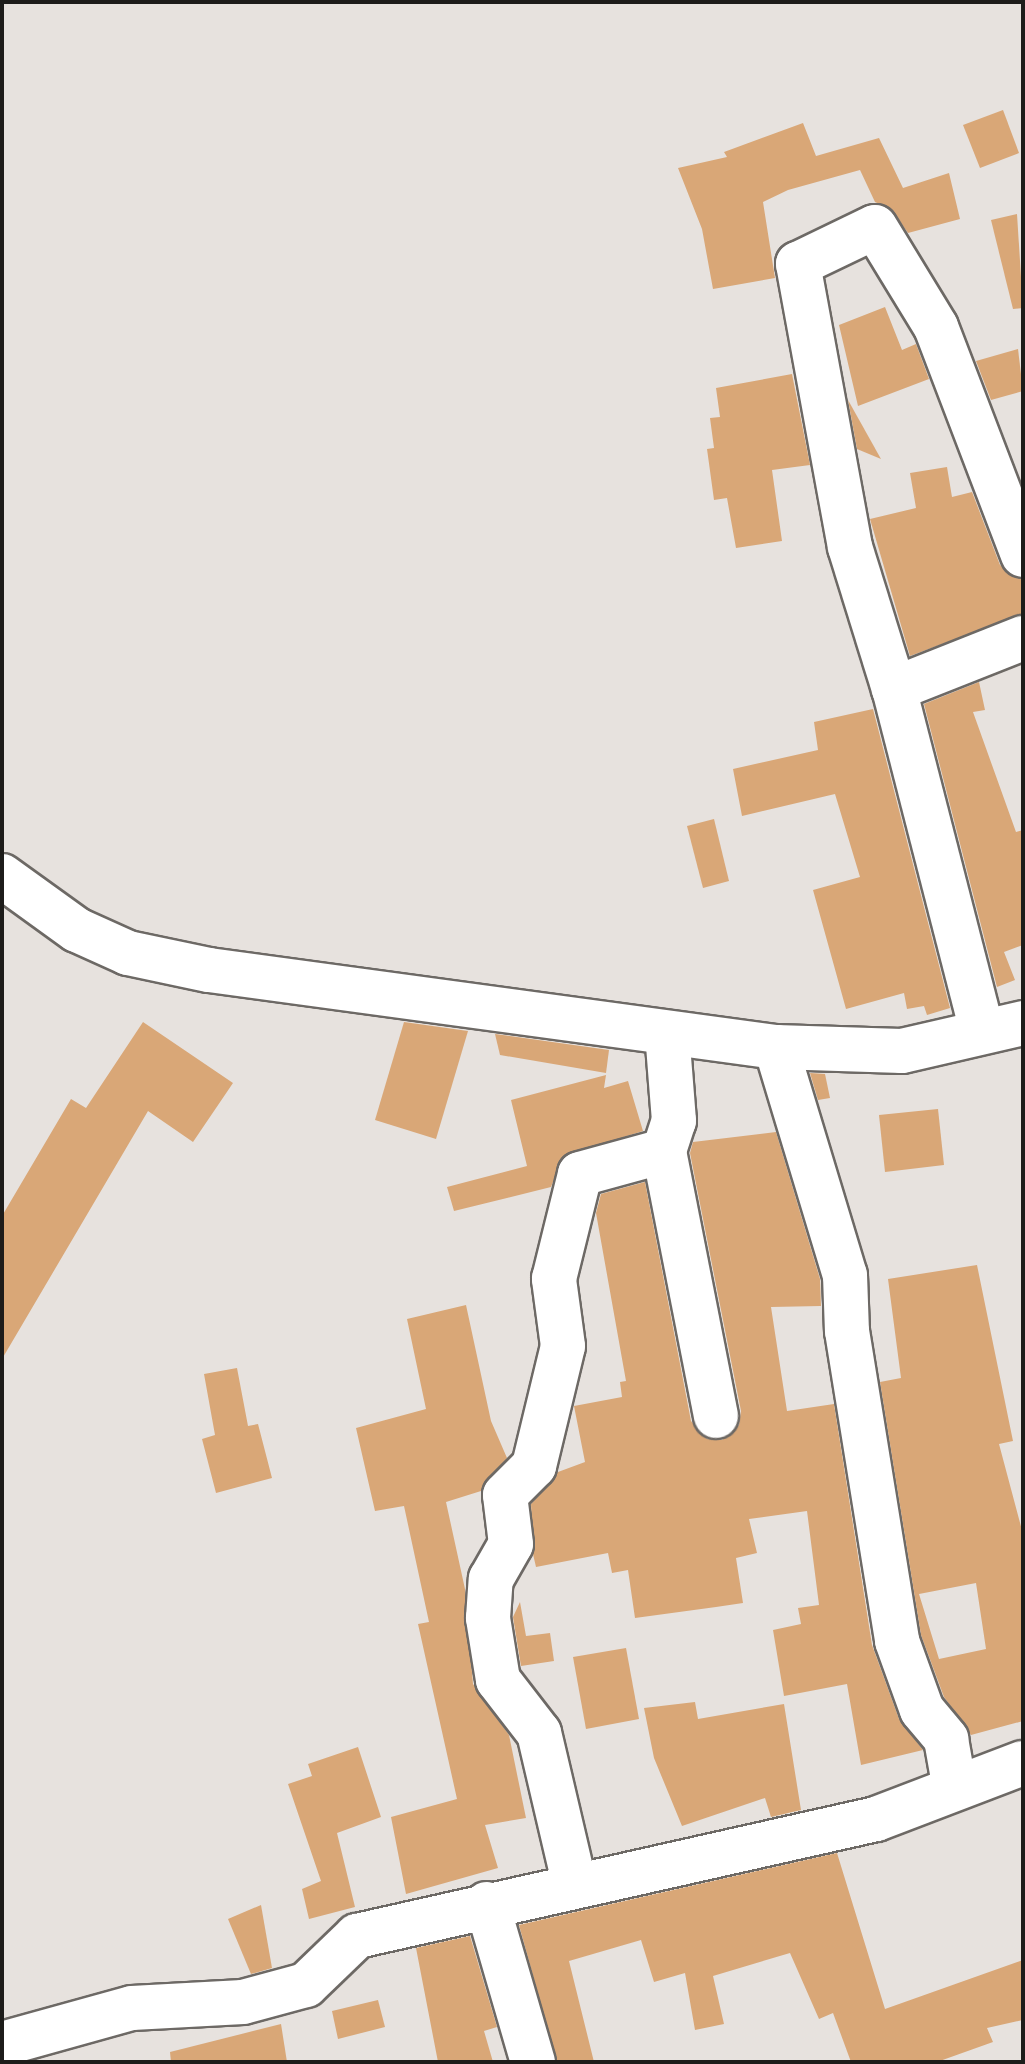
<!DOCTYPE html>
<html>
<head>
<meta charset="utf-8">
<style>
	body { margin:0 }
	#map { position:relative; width:1025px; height:2064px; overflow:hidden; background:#e7e2de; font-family:Montserrat,sans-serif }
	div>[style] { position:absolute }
	.building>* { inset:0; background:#d9a777 }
	.roads { filter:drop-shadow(2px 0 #6d6965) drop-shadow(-2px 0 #6d6965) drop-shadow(0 2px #6d6965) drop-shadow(0 -2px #6d6965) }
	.minor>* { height:44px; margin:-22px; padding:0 22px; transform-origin:22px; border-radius:22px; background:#fff }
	span { translate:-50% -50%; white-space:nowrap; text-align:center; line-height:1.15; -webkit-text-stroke:6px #fff; paint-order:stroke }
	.frame { position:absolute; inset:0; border:4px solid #1d1c1a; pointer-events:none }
</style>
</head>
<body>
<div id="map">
	<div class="building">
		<div style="clip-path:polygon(1003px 110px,1019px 153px,980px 168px,963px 125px)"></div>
		<div style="clip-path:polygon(803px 123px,816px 156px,879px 138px,903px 188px,949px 173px,960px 219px,908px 233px,892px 210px,875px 202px,860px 170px,788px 190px,763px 202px,775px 278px,713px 289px,702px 229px,678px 168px,727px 157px,724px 152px)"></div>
		<div style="clip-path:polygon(1017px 214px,1023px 308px,1013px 309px,991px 220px)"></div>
		<div style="clip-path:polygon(885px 307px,902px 350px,916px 344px,929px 379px,858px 406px,839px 325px)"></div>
		<div style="clip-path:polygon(1018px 349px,1023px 391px,991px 400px,976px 361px)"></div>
		<div style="clip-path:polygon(792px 374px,810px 465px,772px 470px,782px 541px,736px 548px,727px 498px,714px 500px,707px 449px,714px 448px,710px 418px,720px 417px,716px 388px)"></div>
		<div style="clip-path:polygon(848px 400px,881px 459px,857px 449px)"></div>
		<div style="clip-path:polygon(947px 467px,952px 497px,972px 492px,1000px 565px,1023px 579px,1023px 614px,910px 656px,870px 519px,916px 508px,910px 473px)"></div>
		<div style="clip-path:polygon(979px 682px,985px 710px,973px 712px,1016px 832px,1023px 830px,1023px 945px,1004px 952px,1015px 980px,997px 987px,924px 704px)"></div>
		<div style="clip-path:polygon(873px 709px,950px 1008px,927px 1015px,924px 1006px,907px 1009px,904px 993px,846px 1009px,813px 890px,860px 877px,835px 794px,742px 816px,733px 769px,818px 750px,814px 722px)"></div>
		<div style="clip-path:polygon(714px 819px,729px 881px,703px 888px,687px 826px)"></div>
		<div style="clip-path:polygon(143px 1022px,233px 1083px,193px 1142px,148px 1111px,2px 1359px,2px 1216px,71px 1099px,86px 1108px)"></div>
		<div style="clip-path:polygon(404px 1022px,468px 1031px,436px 1139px,375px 1120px)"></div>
		<div style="clip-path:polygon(495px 1034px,609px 1050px,606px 1073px,500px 1055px)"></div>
		<div style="clip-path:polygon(810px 1073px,825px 1074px,830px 1098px,818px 1100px)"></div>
		<div style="clip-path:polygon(606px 1075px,604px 1088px,628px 1081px,643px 1131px,563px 1156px,551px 1187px,454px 1211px,447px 1187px,527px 1166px,511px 1100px)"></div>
		<div style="clip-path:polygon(938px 1109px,944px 1165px,885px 1172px,879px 1115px)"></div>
		<div style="clip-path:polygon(776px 1132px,820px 1279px,821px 1306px,771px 1307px,787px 1411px,834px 1404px,872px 1645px,899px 1719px,923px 1750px,861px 1765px,847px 1684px,784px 1696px,773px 1630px,801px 1624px,798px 1608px,819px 1605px,807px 1511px,749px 1519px,757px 1553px,736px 1558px,743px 1603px,716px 1607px,635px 1618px,628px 1570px,612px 1573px,608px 1553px,536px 1567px,533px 1554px,531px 1504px,558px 1472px,585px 1462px,574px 1406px,622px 1397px,620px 1382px,626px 1381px,596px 1213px,601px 1194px,645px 1182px,691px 1421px,707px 1439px,722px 1440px,739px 1425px,741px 1411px,690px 1153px,693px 1142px)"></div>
		<div style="clip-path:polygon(evenodd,977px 1265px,1013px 1441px,999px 1444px,1023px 1534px,1023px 1721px,971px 1735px,944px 1697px,921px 1635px,880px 1382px,901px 1378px,888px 1279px,977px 1265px,976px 1583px,986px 1649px,939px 1659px,919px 1594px,976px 1583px)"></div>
		<div style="clip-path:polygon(466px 1305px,491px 1421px,507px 1458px,481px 1491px,446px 1502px,465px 1589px,473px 1684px,509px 1735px,526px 1818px,485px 1825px,498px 1868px,406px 1894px,391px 1817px,457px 1799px,418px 1624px,429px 1622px,404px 1506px,375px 1511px,356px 1428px,426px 1409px,407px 1319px)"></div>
		<div style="clip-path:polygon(237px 1368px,248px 1426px,258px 1424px,272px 1478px,216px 1493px,202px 1439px,215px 1435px,204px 1374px)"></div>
		<div style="clip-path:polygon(520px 1602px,526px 1636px,550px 1633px,554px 1661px,521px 1666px,513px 1617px)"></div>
		<div style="clip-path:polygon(626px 1648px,639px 1719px,586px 1729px,573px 1657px)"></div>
		<div style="clip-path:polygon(695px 1702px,698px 1719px,784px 1704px,801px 1810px,771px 1817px,765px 1798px,682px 1826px,654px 1758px,644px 1708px)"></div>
		<div style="clip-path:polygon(358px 1747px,381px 1817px,337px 1833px,355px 1907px,309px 1919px,302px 1889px,321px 1881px,288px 1784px,312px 1776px,308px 1764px)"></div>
		<div style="clip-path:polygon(837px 1853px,885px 2009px,1023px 1960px,1023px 2020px,987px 2028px,993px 2042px,937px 2062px,851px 2062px,833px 2013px,819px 2019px,790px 1953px,713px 1976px,724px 2024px,695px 2030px,685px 1973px,654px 1982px,641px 1940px,569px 1961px,594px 2062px,557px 2062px,519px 1925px)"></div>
		<div style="clip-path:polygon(261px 1905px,272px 1968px,251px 1974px,228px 1919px)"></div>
		<div style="clip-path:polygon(470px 1936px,497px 2027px,484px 2031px,493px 2062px,438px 2062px,416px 1948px)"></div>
		<div style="clip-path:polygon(378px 2000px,385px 2027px,338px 2039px,332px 2011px)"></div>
		<div style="clip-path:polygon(281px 2024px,287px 2062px,171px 2062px,170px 2052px)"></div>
	</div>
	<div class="roads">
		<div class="minor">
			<div style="left:894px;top:689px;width:139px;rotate:-21.6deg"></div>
			<div style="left:2px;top:876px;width:92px;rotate:35.8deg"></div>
			<div style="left:77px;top:930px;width:56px;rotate:24.3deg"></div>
			<div style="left:128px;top:953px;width:83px;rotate:11.9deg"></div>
			<div style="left:209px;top:970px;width:572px;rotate:7.73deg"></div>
			<div style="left:776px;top:1047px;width:126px;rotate:1.8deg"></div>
			<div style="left:902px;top:1051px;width:124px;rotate:-13deg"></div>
			<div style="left:981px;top:1027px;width:349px;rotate:-104.4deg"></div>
			<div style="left:894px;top:689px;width:149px;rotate:-107.2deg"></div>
			<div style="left:850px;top:547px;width:288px;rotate:-100.4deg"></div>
			<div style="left:798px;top:264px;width:85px;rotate:-25.7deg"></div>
			<div style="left:875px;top:227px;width:117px;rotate:58.6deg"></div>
			<div style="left:936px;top:327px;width:244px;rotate:69.1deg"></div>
			<div style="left:776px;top:1047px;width:238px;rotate:73.2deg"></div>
			<div style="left:845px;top:1275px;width:56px;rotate:88deg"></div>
			<div style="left:847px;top:1331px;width:314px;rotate:80.8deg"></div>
			<div style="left:897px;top:1641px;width:73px;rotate:70.1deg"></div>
			<div style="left:922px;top:1710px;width:38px;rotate:50deg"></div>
			<div style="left:946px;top:1739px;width:46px;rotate:79.9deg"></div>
			<div style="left:664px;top:1151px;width:270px;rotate:78.9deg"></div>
			<div style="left:574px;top:1882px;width:153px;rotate:-103.2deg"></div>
			<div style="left:539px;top:1733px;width:67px;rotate:-127.7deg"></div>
			<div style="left:498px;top:1680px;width:63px;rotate:-99.2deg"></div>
			<div style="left:488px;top:1618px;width:39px;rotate:-86deg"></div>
			<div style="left:491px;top:1579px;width:40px;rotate:-60.3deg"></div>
			<div style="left:511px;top:1544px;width:49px;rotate:-97deg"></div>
			<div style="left:505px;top:1495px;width:41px;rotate:-45deg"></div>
			<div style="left:534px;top:1466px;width:123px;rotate:-76.4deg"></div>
			<div style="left:563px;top:1346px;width:68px;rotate:-97.7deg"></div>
			<div style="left:554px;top:1279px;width:108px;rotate:-76.1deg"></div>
			<div style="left:580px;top:1174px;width:87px;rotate:-15.3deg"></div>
			<div style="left:664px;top:1151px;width:32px;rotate:-72deg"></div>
			<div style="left:674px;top:1121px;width:88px;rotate:-94.5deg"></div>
			<div style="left:487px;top:1904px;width:165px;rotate:73.8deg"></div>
			<div style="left:2px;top:2044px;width:135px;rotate:-15.5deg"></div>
			<div style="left:132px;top:2008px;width:111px;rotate:-3.1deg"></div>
			<div style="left:243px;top:2002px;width:65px;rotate:-15.1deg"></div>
			<div style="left:306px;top:1985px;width:71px;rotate:-43.9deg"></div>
			<div style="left:357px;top:1936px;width:532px;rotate:-12.7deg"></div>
			<div style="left:876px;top:1819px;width:157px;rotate:-20.9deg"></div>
		</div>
	</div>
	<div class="frame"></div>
</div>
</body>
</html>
